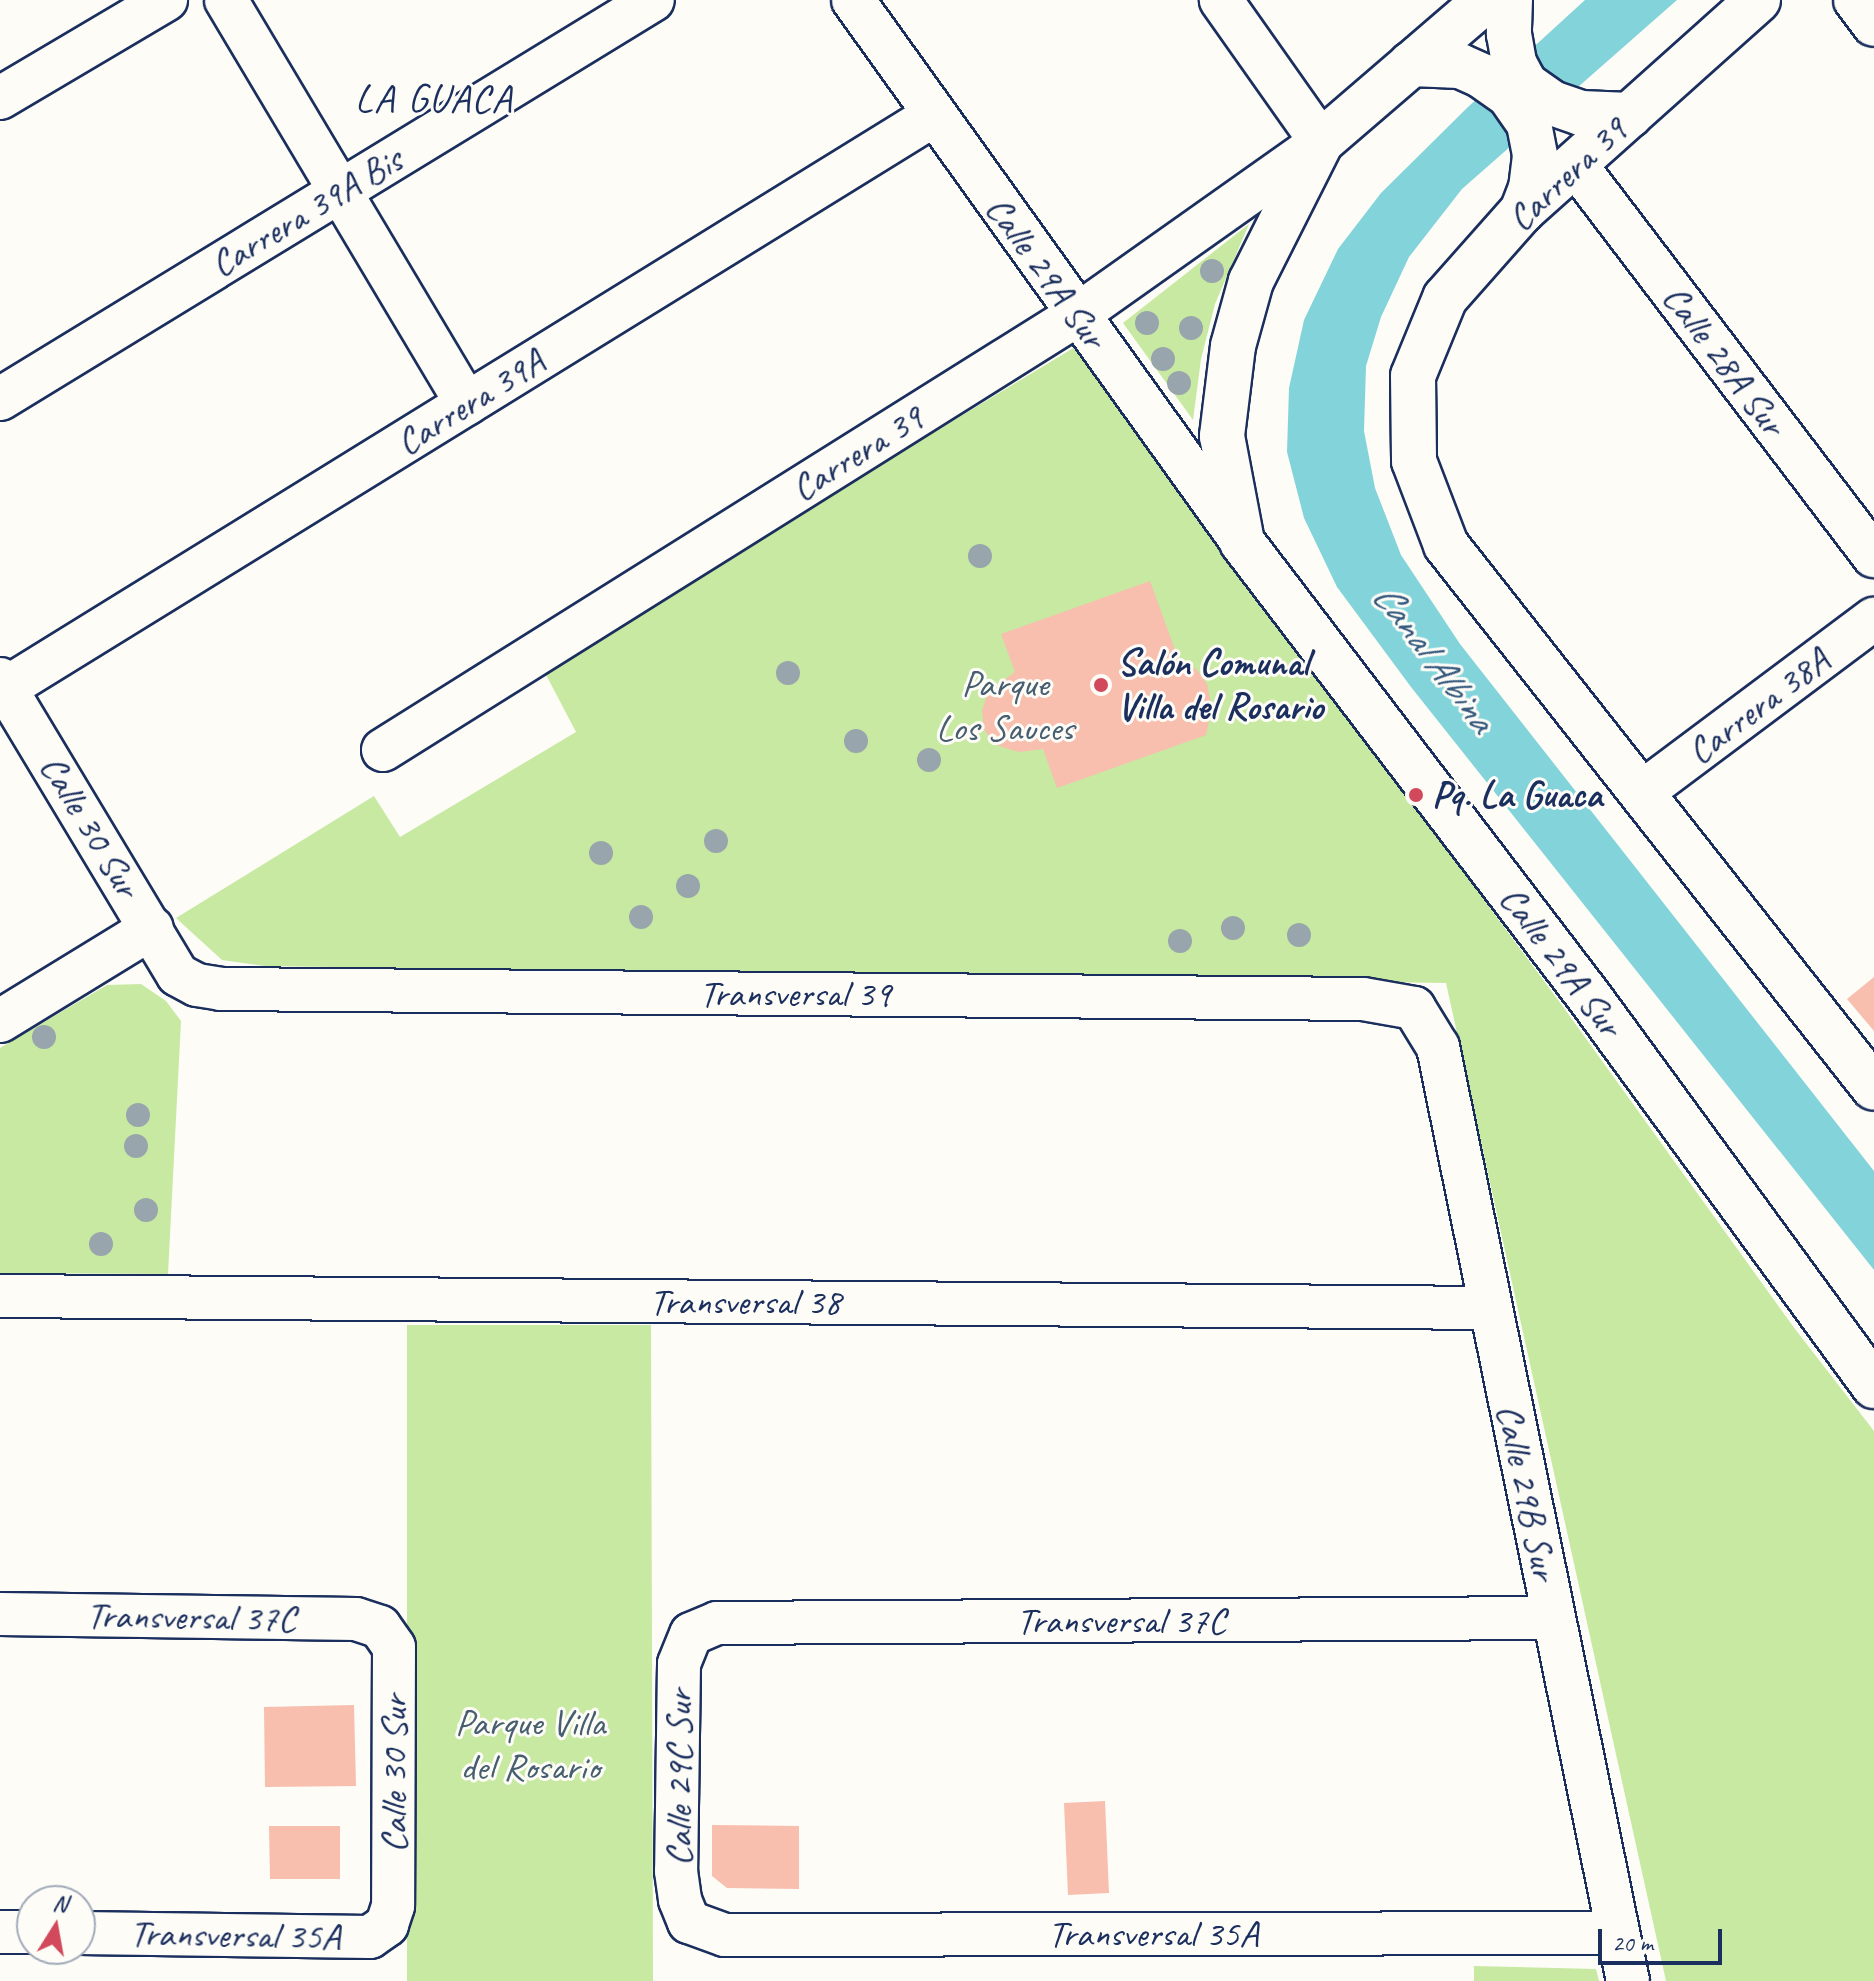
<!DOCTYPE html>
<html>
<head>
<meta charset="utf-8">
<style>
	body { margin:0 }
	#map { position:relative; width:1874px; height:1981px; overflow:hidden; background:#fdfcf7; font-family:Caveat,sans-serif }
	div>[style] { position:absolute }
	.green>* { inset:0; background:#c8e9a2 }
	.water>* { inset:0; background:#83d4da }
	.building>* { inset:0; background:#f8beae }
	.roads { filter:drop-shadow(2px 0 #1b2f5e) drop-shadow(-2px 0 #1b2f5e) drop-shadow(0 2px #1b2f5e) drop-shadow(0 -2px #1b2f5e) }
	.street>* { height:42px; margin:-21px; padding:0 21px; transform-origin:21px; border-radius:21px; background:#fdfcf7 }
	.secondary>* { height:44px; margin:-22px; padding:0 22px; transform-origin:22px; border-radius:22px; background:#fdfcf7 }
	.trees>* { width:24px; height:24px; margin:-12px; border-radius:50%; background:#98a5ac }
	.dots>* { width:22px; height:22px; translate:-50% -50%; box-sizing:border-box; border:4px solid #fdfcf7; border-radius:50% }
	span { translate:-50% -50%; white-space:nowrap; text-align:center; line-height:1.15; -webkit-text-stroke:6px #fdfcf7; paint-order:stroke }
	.street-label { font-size:38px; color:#1b2f5e }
	.poi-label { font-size:38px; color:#1b2f5e; font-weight:700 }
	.left { translate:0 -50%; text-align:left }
	.park-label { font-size:38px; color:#465e6f }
	.neighbourhood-label { font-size:40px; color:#1b2f5e; letter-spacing:2px }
	.water-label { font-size:40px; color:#35587d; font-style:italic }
	.north { position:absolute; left:16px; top:1885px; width:80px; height:80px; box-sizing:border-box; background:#fdfcf7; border:2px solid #a3aaba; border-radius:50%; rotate:11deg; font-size:22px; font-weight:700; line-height:32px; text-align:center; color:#1b2f5e }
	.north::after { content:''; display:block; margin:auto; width:28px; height:36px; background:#d1495b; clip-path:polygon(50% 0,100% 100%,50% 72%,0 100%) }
	.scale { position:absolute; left:1598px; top:1929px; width:124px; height:36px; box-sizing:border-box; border:4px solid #1b2f5e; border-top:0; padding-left:10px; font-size:24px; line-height:28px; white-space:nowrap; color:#1b2f5e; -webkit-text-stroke:6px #fdfcf7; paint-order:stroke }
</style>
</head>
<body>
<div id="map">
	<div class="green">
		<div style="clip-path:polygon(1249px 224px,1215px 304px,1201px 359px,1193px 420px,1123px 323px)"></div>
		<div style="clip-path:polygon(1075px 347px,1561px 1004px,1795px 1329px,1874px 1431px,1874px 1981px,1666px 1981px,1446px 983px,265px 966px,222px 960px,176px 918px,374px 796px,400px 837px,576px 732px,543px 669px)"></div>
		<div style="clip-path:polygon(141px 984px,166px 1001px,181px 1021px,168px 1274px,0 1273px,0 1048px,107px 985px)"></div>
		<div style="clip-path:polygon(407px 1325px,651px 1325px,653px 1981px,407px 1981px)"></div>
		<div style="clip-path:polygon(1474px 1966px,1596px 1969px,1599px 1981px,1474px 1981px)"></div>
	</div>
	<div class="water">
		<div style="clip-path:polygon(1585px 0,1677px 0,1462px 189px,1409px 257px,1381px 317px,1366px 366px,1364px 431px,1375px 488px,1401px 555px,1460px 644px,1874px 1171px,1874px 1270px,1411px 687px,1337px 587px,1304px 518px,1287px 452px,1289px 388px,1304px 320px,1338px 249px,1381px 193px,1468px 107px)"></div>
	</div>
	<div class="building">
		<div style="clip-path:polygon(1150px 581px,1178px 658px,1197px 670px,1207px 684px,1212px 707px,1206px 735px,1057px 788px,1043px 749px,1019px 752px,1002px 747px,993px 743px,984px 729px,982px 711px,988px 692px,1015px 672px,1001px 634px)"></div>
		<div style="clip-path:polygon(1874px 977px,1874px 1031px,1847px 999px)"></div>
		<div style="clip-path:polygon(354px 1705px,356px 1786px,265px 1787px,264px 1707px)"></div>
		<div style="clip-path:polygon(1105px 1801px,1109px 1893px,1068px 1895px,1064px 1803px)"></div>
		<div style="clip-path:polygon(712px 1825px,799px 1826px,799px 1889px,727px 1888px,712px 1876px)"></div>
		<div style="clip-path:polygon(269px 1826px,340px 1826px,340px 1879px,270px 1879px)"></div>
	</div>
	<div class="roads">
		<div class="street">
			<div style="left:226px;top:0;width:470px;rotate:59.2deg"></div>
			<div style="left:853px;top:0;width:667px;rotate:54.33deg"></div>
			<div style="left:1855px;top:0;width:31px;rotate:53deg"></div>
			<div style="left:0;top:98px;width:193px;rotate:-30.6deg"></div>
			<div style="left:1575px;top:164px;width:493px;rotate:52.7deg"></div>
			<div style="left:0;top:399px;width:765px;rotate:-31.43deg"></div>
			<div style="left:0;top:679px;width:345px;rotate:59deg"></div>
			<div style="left:178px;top:975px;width:21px;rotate:28deg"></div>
			<div style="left:197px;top:985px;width:24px;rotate:9deg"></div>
			<div style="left:221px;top:989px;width:1142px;rotate:0.5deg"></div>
			<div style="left:1363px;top:999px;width:52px;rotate:10deg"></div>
			<div style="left:1414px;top:1008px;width:46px;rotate:58.4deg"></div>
			<div style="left:1438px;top:1047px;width:953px;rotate:78.5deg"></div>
			<div style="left:6px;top:688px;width:1091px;rotate:-31.69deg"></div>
			<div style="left:383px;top:750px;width:819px;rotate:-32.08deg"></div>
			<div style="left:1077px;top:315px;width:299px;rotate:-35.3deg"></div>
			<div style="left:1321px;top:142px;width:174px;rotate:-125.2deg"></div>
			<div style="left:1641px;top:793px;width:291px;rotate:-36.8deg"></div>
			<div style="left:0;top:1021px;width:178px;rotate:-31.5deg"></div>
			<div style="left:0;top:1296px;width:1490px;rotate:0.46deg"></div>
			<div style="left:0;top:1614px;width:356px;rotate:0.8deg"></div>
			<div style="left:356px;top:1619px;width:25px;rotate:18deg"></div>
			<div style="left:380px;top:1627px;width:24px;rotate:55deg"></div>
			<div style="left:394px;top:1647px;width:259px;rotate:90.2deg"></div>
			<div style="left:393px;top:1906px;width:20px;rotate:108deg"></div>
			<div style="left:387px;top:1925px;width:21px;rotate:145deg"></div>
			<div style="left:370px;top:1937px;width:290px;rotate:-179.2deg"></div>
			<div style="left:1553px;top:1618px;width:836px;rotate:179.66deg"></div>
			<div style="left:717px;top:1623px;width:28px;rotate:157deg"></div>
			<div style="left:691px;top:1634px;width:32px;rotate:112deg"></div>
			<div style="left:679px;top:1664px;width:207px;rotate:90.8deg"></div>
			<div style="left:676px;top:1871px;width:29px;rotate:82deg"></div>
			<div style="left:680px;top:1900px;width:24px;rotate:68deg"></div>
			<div style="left:689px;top:1922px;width:38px;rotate:20deg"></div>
			<div style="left:725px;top:1935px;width:893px;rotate:-0.13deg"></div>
			<div style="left:0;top:1932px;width:32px"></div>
		</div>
		<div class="secondary">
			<div style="left:1486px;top:0;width:218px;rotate:139.3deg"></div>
			<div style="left:1321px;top:142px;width:156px;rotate:116.7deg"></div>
			<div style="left:1251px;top:281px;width:67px;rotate:105.5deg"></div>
			<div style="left:1233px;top:346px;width:91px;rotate:97deg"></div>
			<div style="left:1222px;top:436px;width:108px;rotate:79.3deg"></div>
			<div style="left:1242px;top:542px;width:579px;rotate:52.65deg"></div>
			<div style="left:1593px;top:1002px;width:476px;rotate:53.8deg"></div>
			<div style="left:1510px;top:0;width:34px;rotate:92deg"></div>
			<div style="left:1509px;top:34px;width:29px;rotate:80deg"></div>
			<div style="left:1514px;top:63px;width:24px;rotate:62deg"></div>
			<div style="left:1525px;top:84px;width:33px;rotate:35deg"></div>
			<div style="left:1552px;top:103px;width:31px;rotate:19deg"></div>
			<div style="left:1581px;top:113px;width:49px;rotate:2.3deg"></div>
			<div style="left:1758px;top:0;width:317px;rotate:138.2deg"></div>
			<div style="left:1522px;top:211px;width:116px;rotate:131.5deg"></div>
			<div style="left:1445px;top:298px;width:84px;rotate:112.3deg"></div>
			<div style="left:1413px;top:376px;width:85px;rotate:89.3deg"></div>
			<div style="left:1414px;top:461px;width:90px;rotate:69.1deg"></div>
			<div style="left:1446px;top:545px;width:691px;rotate:51.75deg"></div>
			<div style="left:1411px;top:64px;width:49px;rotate:2.3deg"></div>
			<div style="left:1460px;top:66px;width:24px;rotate:24deg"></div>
			<div style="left:1482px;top:76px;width:33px;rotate:35deg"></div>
			<div style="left:1509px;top:95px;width:35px;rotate:55deg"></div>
			<div style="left:1529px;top:124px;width:33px;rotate:79deg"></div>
			<div style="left:1535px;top:156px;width:32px;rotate:97deg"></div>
			<div style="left:1531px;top:188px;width:25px;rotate:111deg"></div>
		</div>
	</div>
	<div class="trees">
		<div style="left:1212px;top:271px"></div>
		<div style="left:1147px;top:323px"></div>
		<div style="left:1191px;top:328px"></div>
		<div style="left:1163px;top:359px"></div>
		<div style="left:1179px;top:383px"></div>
		<div style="left:980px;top:556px"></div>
		<div style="left:788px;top:673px"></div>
		<div style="left:856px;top:741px"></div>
		<div style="left:929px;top:760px"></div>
		<div style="left:716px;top:841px"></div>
		<div style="left:601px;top:853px"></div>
		<div style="left:688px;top:886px"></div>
		<div style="left:641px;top:917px"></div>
		<div style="left:1233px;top:928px"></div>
		<div style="left:1299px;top:935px"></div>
		<div style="left:1180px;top:941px"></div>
		<div style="left:44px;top:1037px"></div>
		<div style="left:138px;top:1115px"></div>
		<div style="left:136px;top:1146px"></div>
		<div style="left:146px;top:1210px"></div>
		<div style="left:101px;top:1244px"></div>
	</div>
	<div class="dots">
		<div style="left:1101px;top:685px;background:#d1495b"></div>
		<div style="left:1416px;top:795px;background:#d1495b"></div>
	</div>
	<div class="street-label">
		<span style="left:1567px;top:174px;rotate:-43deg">Carrera 39</span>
		<span style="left:306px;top:212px;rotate:-31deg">Carrera 39A Bis</span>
		<span style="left:1046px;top:272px;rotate:54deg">Calle 29A Sur</span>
		<span style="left:1724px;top:360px;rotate:53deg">Calle 28A Sur</span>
		<span style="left:470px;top:402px;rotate:-32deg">Carrera 39A</span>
		<span style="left:857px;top:453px;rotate:-32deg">Carrera 39</span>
		<span style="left:1758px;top:706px;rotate:-37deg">Carrera 38A</span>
		<span style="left:90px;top:826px;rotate:59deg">Calle 30 Sur</span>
		<span style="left:1561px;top:961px;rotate:53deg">Calle 29A Sur</span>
		<span style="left:795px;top:994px">Transversal 39</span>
		<span style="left:745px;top:1302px">Transversal 38</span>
		<span style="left:1527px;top:1492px;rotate:78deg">Calle 29B Sur</span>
		<span style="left:191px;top:1617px;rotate:1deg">Transversal 37C</span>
		<span style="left:1121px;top:1621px">Transversal 37C</span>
		<span style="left:394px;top:1774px;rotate:-90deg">Calle 30 Sur</span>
		<span style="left:679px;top:1778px;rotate:-90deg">Calle 29C Sur</span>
		<span style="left:1153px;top:1934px">Transversal 35A</span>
		<span style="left:235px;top:1935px;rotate:1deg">Transversal 35A</span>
	</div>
	<div class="poi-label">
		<span class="left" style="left:1117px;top:685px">Salón Comunal<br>Villa del Rosario</span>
		<span class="left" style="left:1432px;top:795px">Pq. La Guaca</span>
	</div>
	<div class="park-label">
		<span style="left:1005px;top:706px">Parque<br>Los Sauces</span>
		<span style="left:530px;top:1745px">Parque Villa<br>del Rosario</span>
	</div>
	<div class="neighbourhood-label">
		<span style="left:434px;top:98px">LA GUACA</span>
	</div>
	<div class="water-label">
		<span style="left:1434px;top:657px;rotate:53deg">Canal Albina</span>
	</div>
	<div class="north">N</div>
	<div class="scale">20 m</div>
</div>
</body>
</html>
